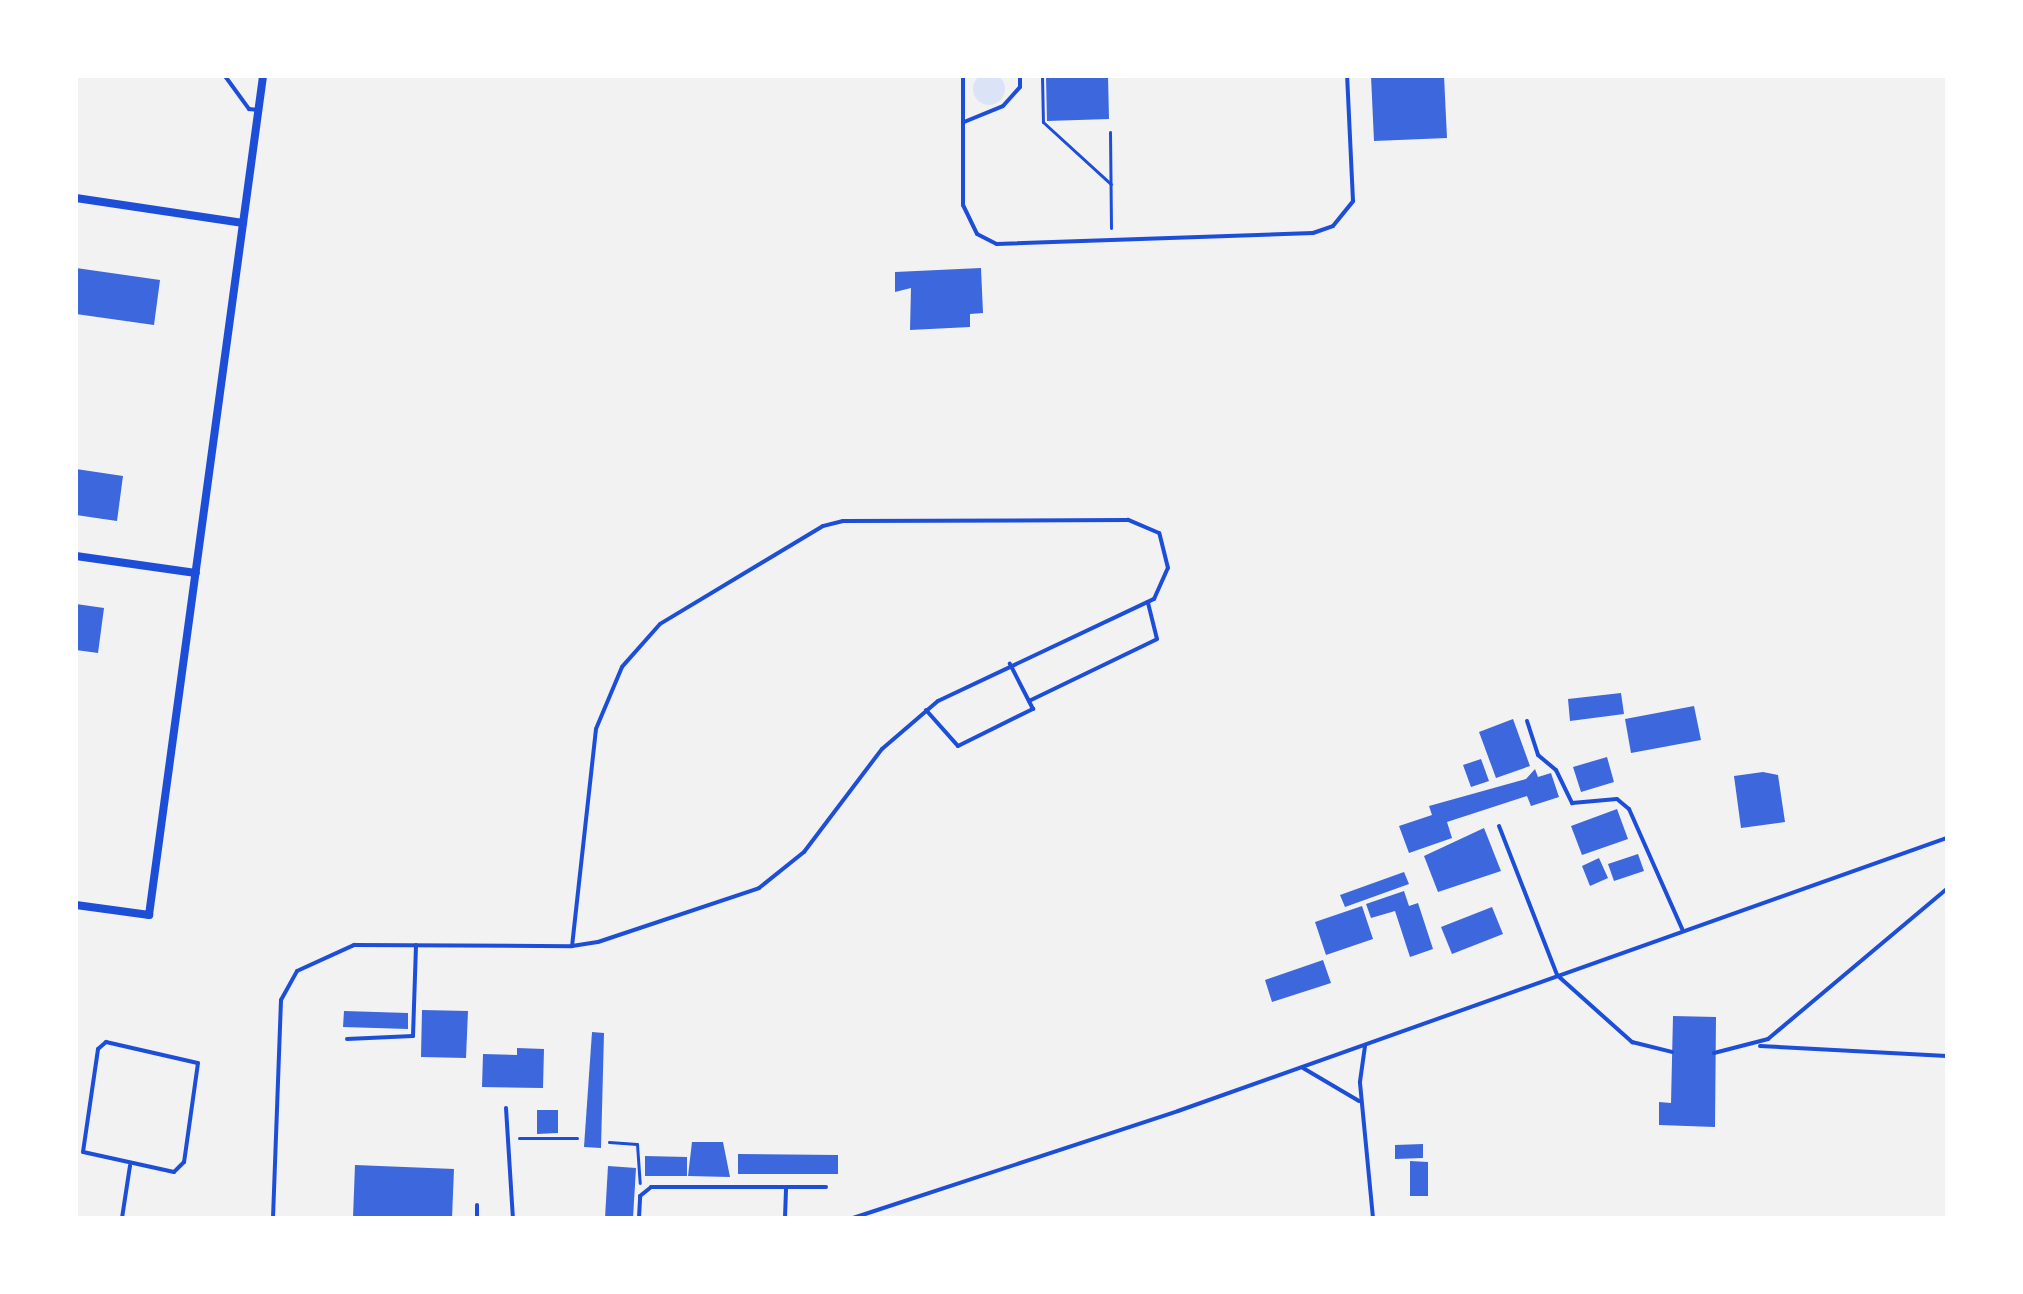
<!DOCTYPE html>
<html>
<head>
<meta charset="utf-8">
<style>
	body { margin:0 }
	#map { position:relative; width:2023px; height:1294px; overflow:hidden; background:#f2f2f2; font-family:"Space Grotesk",sans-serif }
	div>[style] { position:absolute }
	.green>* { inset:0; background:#dbe4f7 }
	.round { border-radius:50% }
	.building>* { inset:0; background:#3d67dc }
	.path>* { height:3px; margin:-1.5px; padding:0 1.5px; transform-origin:1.5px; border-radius:1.5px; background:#1d4ed8 }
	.service>* { height:4px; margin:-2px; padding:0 2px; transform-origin:2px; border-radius:2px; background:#1d4ed8 }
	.minor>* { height:8px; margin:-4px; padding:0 4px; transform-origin:4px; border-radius:4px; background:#1d4ed8 }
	span { translate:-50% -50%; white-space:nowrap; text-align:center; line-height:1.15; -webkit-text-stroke:7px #fff; paint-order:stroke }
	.frame { position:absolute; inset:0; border:78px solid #fff; pointer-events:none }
</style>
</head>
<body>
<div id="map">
	<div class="green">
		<div class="round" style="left:973px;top:73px;width:32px;height:32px"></div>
	</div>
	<div class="building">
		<div style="clip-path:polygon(1046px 76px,1108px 76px,1109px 119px,1047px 121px)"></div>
		<div style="clip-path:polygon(1371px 76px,1444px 76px,1447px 138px,1374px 141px)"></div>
		<div style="clip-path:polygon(76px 268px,160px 280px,154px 325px,76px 314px)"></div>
		<div style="clip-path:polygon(981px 268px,983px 313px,970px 314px,970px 327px,910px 330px,911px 288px,895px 292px,895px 272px)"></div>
		<div style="clip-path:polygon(76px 469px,123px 476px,117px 521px,76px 515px)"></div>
		<div style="clip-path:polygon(76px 604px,104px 608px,98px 653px,76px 650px)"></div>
		<div style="clip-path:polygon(1621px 693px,1624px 714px,1570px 721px,1568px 699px)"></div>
		<div style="clip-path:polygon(1694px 706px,1701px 740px,1631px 753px,1625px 719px)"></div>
		<div style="clip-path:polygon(1513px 719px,1530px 766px,1496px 778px,1479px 732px)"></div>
		<div style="clip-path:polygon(1607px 757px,1614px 782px,1581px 792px,1573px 767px)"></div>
		<div style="clip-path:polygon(1481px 759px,1489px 781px,1471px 787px,1463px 765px)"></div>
		<div style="clip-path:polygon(1535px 769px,1538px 777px,1551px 773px,1559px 797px,1531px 806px,1527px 796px,1447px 822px,1452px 838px,1409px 853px,1399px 826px,1432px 815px,1429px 806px,1526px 779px)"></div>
		<div style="clip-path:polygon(1763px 772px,1778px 775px,1785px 822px,1741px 828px,1734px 776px)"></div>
		<div style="clip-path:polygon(1617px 809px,1628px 839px,1582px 855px,1571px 826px)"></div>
		<div style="clip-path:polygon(1484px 828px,1501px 871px,1438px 892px,1424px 856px)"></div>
		<div style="clip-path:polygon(1638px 854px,1644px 871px,1614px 881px,1608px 864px)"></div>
		<div style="clip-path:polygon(1599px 858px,1608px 878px,1590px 886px,1582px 866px)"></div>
		<div style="clip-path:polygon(1404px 872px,1409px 884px,1345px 907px,1340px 895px)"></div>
		<div style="clip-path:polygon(1404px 891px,1409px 906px,1418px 903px,1433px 949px,1410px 957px,1395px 911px,1371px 918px,1366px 904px)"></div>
		<div style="clip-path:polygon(1362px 906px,1373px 939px,1326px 955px,1315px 922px)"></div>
		<div style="clip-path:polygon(1492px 907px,1503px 934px,1452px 954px,1441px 927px)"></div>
		<div style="clip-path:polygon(1323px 960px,1331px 983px,1272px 1002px,1265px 980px)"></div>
		<div style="clip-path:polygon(422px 1010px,468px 1011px,466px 1058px,421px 1057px)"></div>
		<div style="clip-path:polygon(344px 1011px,408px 1013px,408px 1029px,343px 1027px)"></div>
		<div style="clip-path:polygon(1673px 1016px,1716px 1017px,1715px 1127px,1659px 1125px,1659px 1102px,1671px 1103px)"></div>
		<div style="clip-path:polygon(592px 1032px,604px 1033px,601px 1148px,584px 1147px)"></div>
		<div style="clip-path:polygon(517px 1048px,544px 1049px,543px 1088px,482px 1087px,483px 1054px,517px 1055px)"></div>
		<div style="clip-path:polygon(537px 1110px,558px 1110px,558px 1133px,537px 1134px)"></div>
		<div style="clip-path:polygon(692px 1142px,723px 1142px,730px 1177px,688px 1176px)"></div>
		<div style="clip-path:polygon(1423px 1144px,1423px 1158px,1395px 1159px,1395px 1145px)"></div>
		<div style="clip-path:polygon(738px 1154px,838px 1155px,838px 1174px,738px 1174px)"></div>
		<div style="clip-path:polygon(645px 1156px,687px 1157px,687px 1176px,645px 1176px)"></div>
		<div style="clip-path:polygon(1410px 1161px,1428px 1162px,1428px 1196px,1410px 1196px)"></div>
		<div style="clip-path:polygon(355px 1165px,454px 1169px,452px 1218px,353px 1218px)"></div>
		<div style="clip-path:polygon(608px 1166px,636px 1168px,633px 1218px,605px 1218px)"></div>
	</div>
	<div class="path">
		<div style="left:1042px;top:76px;width:46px;rotate:88.8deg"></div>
		<div style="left:1043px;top:122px;width:92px;rotate:42.4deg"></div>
		<div style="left:1110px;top:132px;width:96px;rotate:89.4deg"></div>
		<div style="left:519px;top:1138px;width:58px"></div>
		<div style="left:609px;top:1142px;width:28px;rotate:4deg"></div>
		<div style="left:637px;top:1144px;width:39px;rotate:86deg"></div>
	</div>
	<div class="service">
		<div style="left:225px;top:76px;width:41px;rotate:54deg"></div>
		<div style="left:249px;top:109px;width:9px;rotate:6deg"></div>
		<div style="left:963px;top:76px;width:129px;rotate:90deg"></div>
		<div style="left:963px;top:205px;width:32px;rotate:64deg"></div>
		<div style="left:977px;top:234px;width:22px;rotate:27deg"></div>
		<div style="left:997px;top:244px;width:316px;rotate:-2deg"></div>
		<div style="left:1313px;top:233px;width:21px;rotate:-19deg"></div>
		<div style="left:1333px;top:226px;width:32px;rotate:-51deg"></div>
		<div style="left:1353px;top:201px;width:125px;rotate:-92.7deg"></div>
		<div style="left:964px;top:122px;width:42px;rotate:-22.3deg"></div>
		<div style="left:1003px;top:106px;width:25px;rotate:-48deg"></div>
		<div style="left:1020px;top:87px;width:11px;rotate:-90deg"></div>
		<div style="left:1029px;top:701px;width:142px;rotate:-25.8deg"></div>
		<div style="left:1157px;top:639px;width:38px;rotate:-104deg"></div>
		<div style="left:926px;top:710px;width:48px;rotate:48.4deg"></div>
		<div style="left:958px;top:746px;width:84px;rotate:-26.3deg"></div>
		<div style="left:1033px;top:709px;width:51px;rotate:-117.1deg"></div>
		<div style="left:1527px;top:721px;width:36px;rotate:72deg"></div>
		<div style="left:1538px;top:755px;width:23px;rotate:40deg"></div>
		<div style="left:1556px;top:770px;width:37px;rotate:64deg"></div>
		<div style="left:1572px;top:803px;width:45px;rotate:-5.1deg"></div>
		<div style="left:1617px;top:799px;width:16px;rotate:40deg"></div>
		<div style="left:1629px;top:809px;width:133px;rotate:66.1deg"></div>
		<div style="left:1499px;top:826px;width:160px;rotate:68.7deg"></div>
		<div style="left:1557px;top:975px;width:101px;rotate:41.8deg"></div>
		<div style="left:1632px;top:1042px;width:41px;rotate:14deg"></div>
		<div style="left:347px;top:1039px;width:66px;rotate:-2.6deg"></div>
		<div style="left:413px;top:1036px;width:91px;rotate:-88.1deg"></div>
		<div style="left:106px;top:1042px;width:94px;rotate:12.9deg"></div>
		<div style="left:198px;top:1063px;width:100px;rotate:98deg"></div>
		<div style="left:184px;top:1162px;width:14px;rotate:135deg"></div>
		<div style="left:174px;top:1172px;width:93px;rotate:-167.6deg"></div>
		<div style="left:83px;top:1152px;width:104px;rotate:-81.7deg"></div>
		<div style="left:98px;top:1049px;width:11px;rotate:-41deg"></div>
		<div style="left:1365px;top:1046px;width:37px;rotate:98deg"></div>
		<div style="left:1360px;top:1083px;width:136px;rotate:84.5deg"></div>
		<div style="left:1760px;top:1046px;width:187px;rotate:3.1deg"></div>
		<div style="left:1714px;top:1053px;width:56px;rotate:-14.5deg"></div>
		<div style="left:1768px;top:1039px;width:234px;rotate:-40deg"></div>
		<div style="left:1303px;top:1068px;width:65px;rotate:30.5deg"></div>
		<div style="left:506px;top:1108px;width:110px;rotate:86.4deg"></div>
		<div style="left:477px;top:1205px;width:13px;rotate:90deg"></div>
		<div style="left:122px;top:1218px;width:53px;rotate:-81.3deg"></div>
		<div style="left:273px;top:1218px;width:218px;rotate:-87.9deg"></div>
		<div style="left:281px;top:1000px;width:33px;rotate:-61deg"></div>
		<div style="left:297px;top:971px;width:63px;rotate:-24.5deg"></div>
		<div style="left:354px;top:945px;width:218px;rotate:0.3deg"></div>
		<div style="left:572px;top:946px;width:26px;rotate:-9deg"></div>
		<div style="left:598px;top:942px;width:170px;rotate:-18.5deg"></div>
		<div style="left:759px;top:888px;width:58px;rotate:-38.7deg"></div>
		<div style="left:804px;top:852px;width:129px;rotate:-52.9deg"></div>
		<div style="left:882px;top:749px;width:74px;rotate:-40.6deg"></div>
		<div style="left:938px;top:701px;width:239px;rotate:-25.3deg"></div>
		<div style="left:1154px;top:599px;width:34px;rotate:-66deg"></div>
		<div style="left:1168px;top:568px;width:36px;rotate:-104deg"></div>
		<div style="left:1159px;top:533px;width:34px;rotate:-157deg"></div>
		<div style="left:1128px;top:520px;width:285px;rotate:179.8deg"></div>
		<div style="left:843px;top:521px;width:21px;rotate:166deg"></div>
		<div style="left:823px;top:526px;width:190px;rotate:149deg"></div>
		<div style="left:660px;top:624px;width:57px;rotate:131.5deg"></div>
		<div style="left:622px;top:667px;width:67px;rotate:112.8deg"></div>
		<div style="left:596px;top:729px;width:218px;rotate:96.3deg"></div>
		<div style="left:639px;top:1218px;width:22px;rotate:-87deg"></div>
		<div style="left:640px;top:1196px;width:14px;rotate:-39deg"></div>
		<div style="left:651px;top:1187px;width:175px"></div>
		<div style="left:785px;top:1218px;width:31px;rotate:-88deg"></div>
		<div style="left:853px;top:1218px;width:342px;rotate:-18.2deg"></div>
		<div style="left:1178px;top:1111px;width:816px;rotate:-19.55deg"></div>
	</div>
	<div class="minor">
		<div style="left:76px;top:198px;width:169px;rotate:8.5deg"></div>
		<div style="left:76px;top:556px;width:121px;rotate:8.1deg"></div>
		<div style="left:76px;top:905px;width:74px;rotate:7.8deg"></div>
		<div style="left:149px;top:915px;width:847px;rotate:-82.26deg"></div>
	</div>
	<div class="frame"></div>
</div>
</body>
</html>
